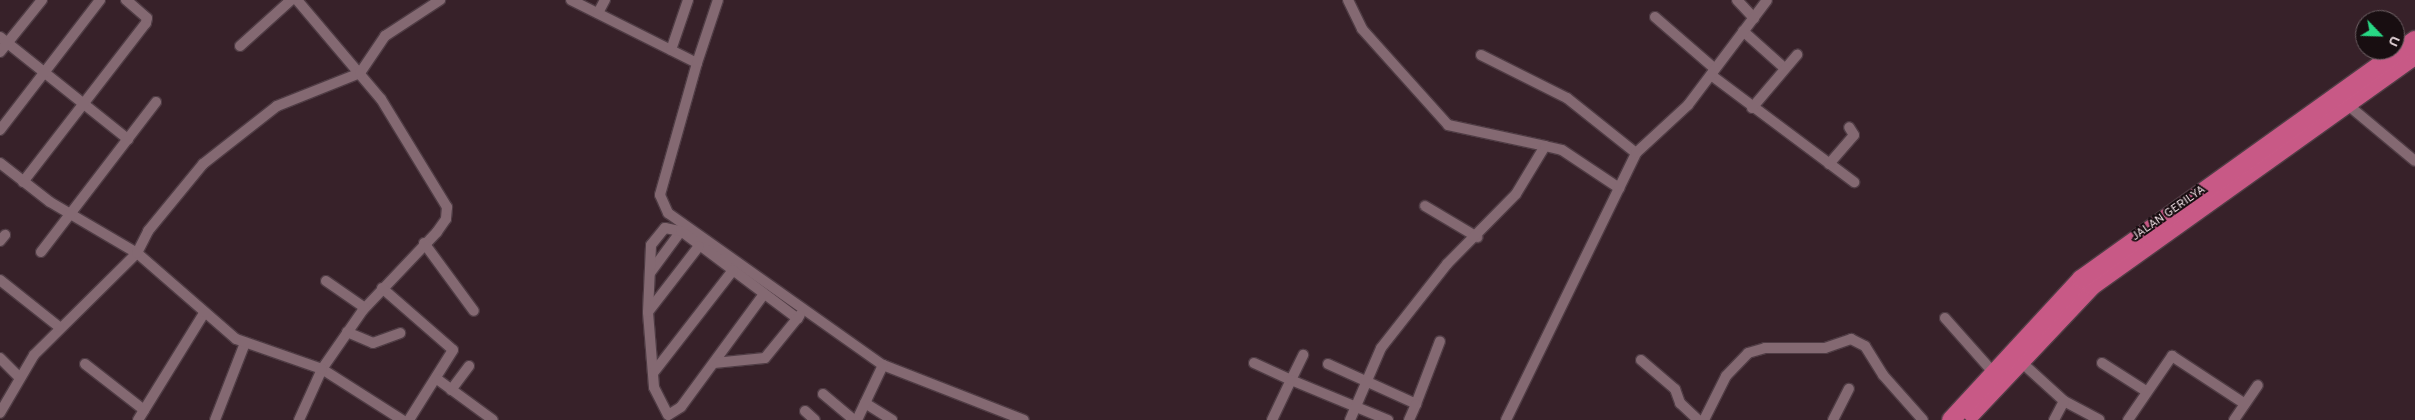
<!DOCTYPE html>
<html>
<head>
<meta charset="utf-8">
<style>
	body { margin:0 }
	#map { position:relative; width:2415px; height:420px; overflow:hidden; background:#372129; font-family:Overpass,sans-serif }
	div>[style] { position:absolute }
	.roads { filter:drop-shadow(1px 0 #4f3c44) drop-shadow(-1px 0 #4f3c44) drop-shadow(0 1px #4f3c44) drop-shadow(0 -1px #4f3c44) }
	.street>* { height:10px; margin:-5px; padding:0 5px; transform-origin:5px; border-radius:5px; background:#846972 }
	.highway>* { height:18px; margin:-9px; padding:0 9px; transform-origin:9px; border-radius:9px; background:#c85986 }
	span { translate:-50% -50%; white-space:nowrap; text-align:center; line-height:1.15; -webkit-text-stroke:4px #180e11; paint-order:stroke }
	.street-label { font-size:12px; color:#ecdce1 }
	.north { position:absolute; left:2355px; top:10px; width:50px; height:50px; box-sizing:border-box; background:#180e11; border:1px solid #6d6064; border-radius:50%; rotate:114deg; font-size:14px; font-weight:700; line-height:20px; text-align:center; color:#ecdce1 }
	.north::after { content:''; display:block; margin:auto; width:18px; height:22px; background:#28d885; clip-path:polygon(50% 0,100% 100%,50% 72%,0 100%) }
</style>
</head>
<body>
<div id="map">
	<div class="roads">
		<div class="street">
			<div style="left:297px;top:0;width:130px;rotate:49.7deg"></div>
			<div style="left:381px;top:99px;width:127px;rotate:58.6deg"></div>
			<div style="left:447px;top:207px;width:12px;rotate:95deg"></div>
			<div style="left:446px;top:219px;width:16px;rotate:125deg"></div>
			<div style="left:437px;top:232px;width:108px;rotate:133.5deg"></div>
			<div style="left:363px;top:310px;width:72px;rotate:124.8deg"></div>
			<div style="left:322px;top:369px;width:95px;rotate:32.5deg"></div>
			<div style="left:571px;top:0;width:141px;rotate:26.6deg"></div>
			<div style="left:697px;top:63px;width:137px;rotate:105.7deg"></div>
			<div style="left:660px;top:195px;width:20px;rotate:66deg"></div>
			<div style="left:668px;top:213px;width:263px;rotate:35.3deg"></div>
			<div style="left:883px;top:365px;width:151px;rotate:21.3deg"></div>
			<div style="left:1348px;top:0;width:32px;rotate:64deg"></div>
			<div style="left:1362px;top:29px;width:129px;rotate:48.1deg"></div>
			<div style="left:1448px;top:125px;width:99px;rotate:12.2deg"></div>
			<div style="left:1737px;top:0;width:25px;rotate:47deg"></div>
			<div style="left:598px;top:13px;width:15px;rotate:-62deg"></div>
			<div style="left:1655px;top:17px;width:79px;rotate:40.9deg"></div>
			<div style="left:1743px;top:31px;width:51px;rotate:41.8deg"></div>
			<div style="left:0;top:37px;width:164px;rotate:38.6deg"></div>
			<div style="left:240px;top:46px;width:69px;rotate:-42deg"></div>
			<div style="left:671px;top:50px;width:53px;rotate:-71.2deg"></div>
			<div style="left:0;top:52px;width:67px;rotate:-51.1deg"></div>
			<div style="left:1481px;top:55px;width:96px;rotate:26.6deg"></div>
			<div style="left:1567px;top:98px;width:88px;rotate:38.6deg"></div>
			<div style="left:697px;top:63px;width:66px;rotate:-71.6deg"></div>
			<div style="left:1711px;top:75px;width:179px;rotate:36.8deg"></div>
			<div style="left:2348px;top:105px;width:87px;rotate:39.9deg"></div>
			<div style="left:1752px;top:108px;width:70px;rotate:-49.7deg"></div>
			<div style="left:0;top:130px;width:164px;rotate:-52.4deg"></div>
			<div style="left:0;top:163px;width:63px;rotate:38deg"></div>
			<div style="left:50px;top:202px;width:101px;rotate:30.4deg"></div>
			<div style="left:137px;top:253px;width:145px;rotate:135.3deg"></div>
			<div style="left:34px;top:355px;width:67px;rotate:120.4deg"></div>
			<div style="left:1829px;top:164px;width:38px;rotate:-49deg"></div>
			<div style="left:1854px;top:135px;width:9px;rotate:-122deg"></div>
			<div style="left:23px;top:182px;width:201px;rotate:-52.3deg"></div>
			<div style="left:146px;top:23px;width:5px;rotate:-79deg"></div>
			<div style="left:147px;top:18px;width:28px;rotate:-139deg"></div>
			<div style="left:1425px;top:206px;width:61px;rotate:30.8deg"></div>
			<div style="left:0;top:241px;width:8px;rotate:-50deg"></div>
			<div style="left:424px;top:243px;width:84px;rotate:53.7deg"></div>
			<div style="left:41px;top:252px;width:189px;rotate:-52.5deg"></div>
			<div style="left:650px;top:273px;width:52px;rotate:-53.6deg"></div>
			<div style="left:0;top:280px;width:75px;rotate:38.5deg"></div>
			<div style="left:326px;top:281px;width:47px;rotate:34.7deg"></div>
			<div style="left:382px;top:288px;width:94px;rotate:41.1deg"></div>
			<div style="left:453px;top:350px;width:83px;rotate:122.2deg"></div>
			<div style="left:764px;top:294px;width:140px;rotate:126.3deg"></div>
			<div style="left:681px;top:407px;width:15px;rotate:148deg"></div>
			<div style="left:668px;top:415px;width:31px;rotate:-117deg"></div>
			<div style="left:654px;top:387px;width:75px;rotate:-94.6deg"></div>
			<div style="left:648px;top:312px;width:67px;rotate:-87.4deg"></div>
			<div style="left:651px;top:245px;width:22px;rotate:-51deg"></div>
			<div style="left:665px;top:228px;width:16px;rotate:11deg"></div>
			<div style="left:681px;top:231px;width:146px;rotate:36.9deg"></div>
			<div style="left:648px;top:312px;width:83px;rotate:-52.3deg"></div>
			<div style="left:1945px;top:318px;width:71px;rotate:48.4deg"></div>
			<div style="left:347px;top:332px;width:28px;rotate:23deg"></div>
			<div style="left:373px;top:343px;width:29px;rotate:-20deg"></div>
			<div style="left:0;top:358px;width:27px;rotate:45deg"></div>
			<div style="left:1641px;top:360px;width:45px;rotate:40.5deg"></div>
			<div style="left:1675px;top:389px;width:15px;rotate:70deg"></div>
			<div style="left:1680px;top:403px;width:25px;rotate:43deg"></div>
			<div style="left:2019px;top:360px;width:61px;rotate:42.3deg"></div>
			<div style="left:2064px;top:401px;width:40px;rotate:28deg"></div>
			<div style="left:714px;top:363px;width:51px;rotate:-5.6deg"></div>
			<div style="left:765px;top:358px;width:55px;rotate:-50.9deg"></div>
			<div style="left:1254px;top:363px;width:41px;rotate:24.7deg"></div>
			<div style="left:1291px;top:380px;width:28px;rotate:-64deg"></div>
			<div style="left:2102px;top:363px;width:52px;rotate:32.5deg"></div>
			<div style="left:85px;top:364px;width:75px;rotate:37.9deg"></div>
			<div style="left:1328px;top:364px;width:97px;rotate:24.4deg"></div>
			<div style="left:1416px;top:404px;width:67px;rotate:-69.1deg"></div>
			<div style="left:654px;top:372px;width:129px;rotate:-52.2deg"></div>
			<div style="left:437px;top:379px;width:69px;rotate:36.2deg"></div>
			<div style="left:451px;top:390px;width:30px;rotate:-53deg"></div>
			<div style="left:823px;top:394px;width:40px;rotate:40deg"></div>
			<div style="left:865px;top:403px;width:32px;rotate:32deg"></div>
			<div style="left:805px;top:411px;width:13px;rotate:42deg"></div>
			<div style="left:138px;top:420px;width:126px;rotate:-58.3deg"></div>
			<div style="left:215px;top:420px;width:83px;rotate:-68.7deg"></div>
			<div style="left:299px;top:420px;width:56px;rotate:-65.7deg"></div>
			<div style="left:322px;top:369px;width:91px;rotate:-160.8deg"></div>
			<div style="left:236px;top:339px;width:131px;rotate:-139deg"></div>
			<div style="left:137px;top:253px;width:25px;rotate:-63deg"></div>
			<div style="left:148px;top:231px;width:87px;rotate:-50.6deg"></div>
			<div style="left:203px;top:164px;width:94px;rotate:-38.1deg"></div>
			<div style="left:277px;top:106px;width:89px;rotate:-21.7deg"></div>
			<div style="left:360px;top:73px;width:45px;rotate:-56deg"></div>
			<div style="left:385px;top:36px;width:66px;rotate:-33.2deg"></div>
			<div style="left:857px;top:420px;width:61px;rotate:-64.7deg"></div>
			<div style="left:1272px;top:420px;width:44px;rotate:-64.6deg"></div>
			<div style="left:1291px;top:380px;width:105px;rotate:22.4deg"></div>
			<div style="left:1350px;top:420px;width:78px;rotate:-66.7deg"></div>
			<div style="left:1381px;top:348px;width:107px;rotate:-51.8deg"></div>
			<div style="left:1447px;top:264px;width:98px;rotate:-45.4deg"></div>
			<div style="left:1516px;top:194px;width:56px;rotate:-58.9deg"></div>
			<div style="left:1545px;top:146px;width:17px;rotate:13deg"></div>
			<div style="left:1562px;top:150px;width:69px;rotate:33.7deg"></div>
			<div style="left:1409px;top:420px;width:17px;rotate:-66deg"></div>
			<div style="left:1506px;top:420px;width:297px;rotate:-64deg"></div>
			<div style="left:1636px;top:153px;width:71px;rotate:-42.7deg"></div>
			<div style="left:1688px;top:105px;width:131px;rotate:-53deg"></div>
			<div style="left:1704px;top:420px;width:49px;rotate:-63.4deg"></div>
			<div style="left:1726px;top:376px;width:32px;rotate:-46deg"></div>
			<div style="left:1748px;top:353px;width:18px;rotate:-16deg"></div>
			<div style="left:1765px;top:348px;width:60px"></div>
			<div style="left:1825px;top:348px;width:28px;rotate:-19deg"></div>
			<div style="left:1851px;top:339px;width:16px;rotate:27deg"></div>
			<div style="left:1865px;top:346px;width:34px;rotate:58deg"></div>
			<div style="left:1883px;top:375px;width:60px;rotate:48.4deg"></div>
			<div style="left:1833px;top:420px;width:35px;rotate:-63deg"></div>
			<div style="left:2054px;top:420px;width:21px;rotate:-62deg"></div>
			<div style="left:2128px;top:420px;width:78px;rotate:-55.5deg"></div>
			<div style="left:2172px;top:356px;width:87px;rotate:33.3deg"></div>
			<div style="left:2234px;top:420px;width:42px;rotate:-55.6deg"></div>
		</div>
		<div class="highway">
			<div style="left:1972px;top:413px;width:175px;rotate:-46.6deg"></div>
			<div style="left:2092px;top:286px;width:397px;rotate:-35.5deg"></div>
			<div style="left:1951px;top:420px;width:192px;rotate:-47.3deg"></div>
			<div style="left:2081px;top:279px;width:411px;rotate:-35.6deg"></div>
		</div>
	</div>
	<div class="street-label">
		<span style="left:2169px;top:214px;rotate:-35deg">JALAN GERILYA</span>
	</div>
	<div class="north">U</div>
</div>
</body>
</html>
